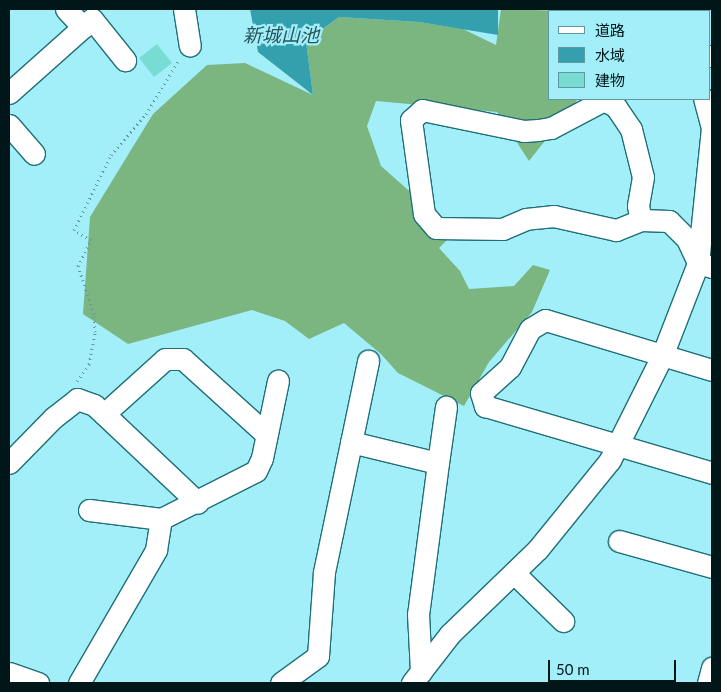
<!DOCTYPE html>
<html>
<head>
<meta charset="utf-8">
<style>
	body { margin:0 }
	#map { position:relative; width:721px; height:692px; overflow:hidden; background:#a3eff9; font-family:Lato,"Noto Sans JP",sans-serif }
	div>[style] { position:absolute }
	.forest>* { inset:0; background:#7bb580 }
	.water>* { inset:0; background:#35a0ad }
	.building>* { inset:0; background:#77dcd2 }
	.path>* { height:3px; margin-top:-1.5px; transform-origin:0; background:repeating-linear-gradient(90deg,#61969d 0 1px,transparent 0 5px) }
	.roads { filter:drop-shadow(1px 0 #1e6f78) drop-shadow(-1px 0 #1e6f78) drop-shadow(0 1px #1e6f78) drop-shadow(0 -1px #1e6f78) }
	.minor>* { height:21px; margin:-10.5px; padding:0 10.5px; transform-origin:10.5px; border-radius:10.5px; background:#fff }
	span { translate:-50% -50%; white-space:nowrap; text-align:center; line-height:1.15; -webkit-text-stroke:4.5px #a3eff9; paint-order:stroke }
	.water-label { font-size:19px; color:#29565c; font-style:italic }
	.frame { position:absolute; inset:0; border:10px solid #011619; pointer-events:none }
	.legend { position:absolute; left:548px; top:10px; width:162px; height:90px; box-sizing:border-box; background:#a3eff9; border:1px solid #62989f; margin:0; padding:6px 9px; list-style:none; font-size:15px; color:#011619 }
	.legend li { display:flex; align-items:center; gap:10px; height:25px }
	.legend b { width:25px; border:1px solid #62989f }
	.scale { position:absolute; left:548px; top:660px; width:128px; height:22px; box-sizing:border-box; border:2px solid #011619; border-top:0; padding-left:6px; font-size:15px; line-height:18px; white-space:nowrap; color:#011619; -webkit-text-stroke:4px #a3eff9; paint-order:stroke }
</style>
</head>
<body>
<div id="map">
	<div class="forest">
		<div style="clip-path:polygon(501px 9px,568px 11px,550px 11px,550px 99px,578px 99px,529px 161px,497px 112px,376px 101px,367px 126px,381px 166px,416px 197px,449px 238px,439px 248px,460px 271px,469px 289px,514px 286px,533px 265px,550px 270px,532px 312px,489px 362px,464px 406px,398px 373px,381px 354px,344px 323px,309px 339px,285px 321px,252px 310px,128px 344px,83px 314px,90px 217px,153px 114px,207px 65px,245px 63px,313px 95px,306px 41px,339px 17px,419px 22px,463px 29px,496px 45px)"></div>
	</div>
	<div class="water">
		<div style="clip-path:polygon(250px 9px,498px 9px,498px 35px,419px 22px,339px 17px,306px 41px,313px 95px,258px 52px)"></div>
	</div>
	<div class="building">
		<div style="clip-path:polygon(157px 44px,172px 63px,154px 77px,139px 58px)"></div>
	</div>
	<div class="path">
		<div style="left:77px;top:381px;width:21px;rotate:-55deg"></div>
		<div style="left:89px;top:364px;width:33px;rotate:-79deg"></div>
		<div style="left:95px;top:332px;width:18px;rotate:-93deg"></div>
		<div style="left:94px;top:314px;width:51px;rotate:-108.4deg"></div>
		<div style="left:78px;top:266px;width:29px;rotate:-63deg"></div>
		<div style="left:91px;top:240px;width:20px;rotate:-150deg"></div>
		<div style="left:74px;top:230px;width:84px;rotate:-63.7deg"></div>
		<div style="left:111px;top:155px;width:54px;rotate:-49.5deg"></div>
		<div style="left:146px;top:114px;width:63px;rotate:-58.6deg"></div>
	</div>
	<div class="roads">
		<div class="minor">
			<div style="left:66px;top:9px;width:25px;rotate:47deg"></div>
			<div style="left:83px;top:27px;width:12px;rotate:-42deg"></div>
			<div style="left:92px;top:19px;width:53px;rotate:51.2deg"></div>
			<div style="left:184px;top:9px;width:37px;rotate:81deg"></div>
			<div style="left:587px;top:9px;width:2px;rotate:90deg"></div>
			<div style="left:679px;top:9px;width:2px;rotate:90deg"></div>
			<div style="left:710px;top:56px;width:2px"></div>
			<div style="left:9px;top:93px;width:99px;rotate:-41.7deg"></div>
			<div style="left:9px;top:125px;width:38px;rotate:49deg"></div>
			<div style="left:641px;top:220px;width:27px;rotate:158deg"></div>
			<div style="left:616px;top:230px;width:64px;rotate:-167.3deg"></div>
			<div style="left:554px;top:216px;width:28px;rotate:174deg"></div>
			<div style="left:526px;top:219px;width:25px;rotate:157deg"></div>
			<div style="left:503px;top:229px;width:67px;rotate:-179.1deg"></div>
			<div style="left:436px;top:228px;width:18px;rotate:-131deg"></div>
			<div style="left:424px;top:214px;width:95px;rotate:-97.9deg"></div>
			<div style="left:411px;top:120px;width:15px;rotate:-42deg"></div>
			<div style="left:422px;top:110px;width:104px;rotate:11.6deg"></div>
			<div style="left:524px;top:131px;width:14px;rotate:-4deg"></div>
			<div style="left:538px;top:130px;width:13px;rotate:-9deg"></div>
			<div style="left:551px;top:128px;width:60px;rotate:-27.8deg"></div>
			<div style="left:604px;top:100px;width:14px;rotate:30deg"></div>
			<div style="left:616px;top:107px;width:27px;rotate:56deg"></div>
			<div style="left:631px;top:129px;width:49px;rotate:76deg"></div>
			<div style="left:643px;top:177px;width:29px;rotate:100deg"></div>
			<div style="left:638px;top:206px;width:14px;rotate:78deg"></div>
			<div style="left:641px;top:220px;width:28px;rotate:2deg"></div>
			<div style="left:669px;top:221px;width:25px;rotate:45deg"></div>
			<div style="left:687px;top:239px;width:26px;rotate:65deg"></div>
			<div style="left:698px;top:263px;width:15px;rotate:16deg"></div>
			<div style="left:712px;top:370px;width:174px;rotate:-163.3deg"></div>
			<div style="left:545px;top:320px;width:17px;rotate:149deg"></div>
			<div style="left:530px;top:329px;width:43px;rotate:117.8deg"></div>
			<div style="left:510px;top:367px;width:39px;rotate:138deg"></div>
			<div style="left:481px;top:393px;width:14px;rotate:73deg"></div>
			<div style="left:485px;top:406px;width:237px;rotate:16.4deg"></div>
			<div style="left:104px;top:414px;width:82px;rotate:-42deg"></div>
			<div style="left:165px;top:359px;width:18px"></div>
			<div style="left:183px;top:359px;width:112px;rotate:42.1deg"></div>
			<div style="left:351px;top:442px;width:89px;rotate:13.6deg"></div>
			<div style="left:438px;top:463px;width:152px;rotate:97.5deg"></div>
			<div style="left:418px;top:614px;width:58px;rotate:87deg"></div>
			<div style="left:9px;top:463px;width:63px;rotate:-45.6deg"></div>
			<div style="left:53px;top:418px;width:31px;rotate:-38deg"></div>
			<div style="left:77px;top:399px;width:18px;rotate:19deg"></div>
			<div style="left:94px;top:405px;width:13px;rotate:42deg"></div>
			<div style="left:104px;top:414px;width:129px;rotate:43.4deg"></div>
			<div style="left:438px;top:463px;width:57px;rotate:-81.9deg"></div>
			<div style="left:89px;top:510px;width:73px;rotate:7.1deg"></div>
			<div style="left:619px;top:541px;width:97px;rotate:15.6deg"></div>
			<div style="left:514px;top:573px;width:69px;rotate:44.4deg"></div>
			<div style="left:9px;top:673px;width:31px;rotate:19deg"></div>
			<div style="left:79px;top:683px;width:154px;rotate:-59.9deg"></div>
			<div style="left:156px;top:550px;width:31px;rotate:-81deg"></div>
			<div style="left:161px;top:519px;width:106px;rotate:-26.8deg"></div>
			<div style="left:256px;top:471px;width:14px;rotate:-65deg"></div>
			<div style="left:262px;top:458px;width:79px;rotate:-78.3deg"></div>
			<div style="left:281px;top:683px;width:46px;rotate:-36.1deg"></div>
			<div style="left:318px;top:656px;width:84px;rotate:-85.9deg"></div>
			<div style="left:324px;top:572px;width:216px;rotate:-78.2deg"></div>
			<div style="left:412px;top:683px;width:62px;rotate:-52.2deg"></div>
			<div style="left:450px;top:634px;width:122px;rotate:-44deg"></div>
			<div style="left:538px;top:549px;width:114px;rotate:-51deg"></div>
			<div style="left:610px;top:460px;width:116px;rotate:-63.4deg"></div>
			<div style="left:662px;top:356px;width:100px;rotate:-68.8deg"></div>
			<div style="left:698px;top:263px;width:136px;rotate:-84.1deg"></div>
			<div style="left:712px;top:128px;width:30px;rotate:-105deg"></div>
			<div style="left:708px;top:683px;width:16px;rotate:-75deg"></div>
		</div>
	</div>
	<div class="water-label">
		<span style="left:281px;top:35px">新城山池</span>
	</div>
	<div class="frame"></div>
	<ul class="legend">
	<li><b style="height:6px;background:#fff"></b>道路</li>
	<li><b style="height:14px;background:#35a0ad"></b>水域</li>
	<li><b style="height:14px;background:#77dcd2"></b>建物</li>
	</ul>
	<div class="scale">50 m</div>
</div>
</body>
</html>
